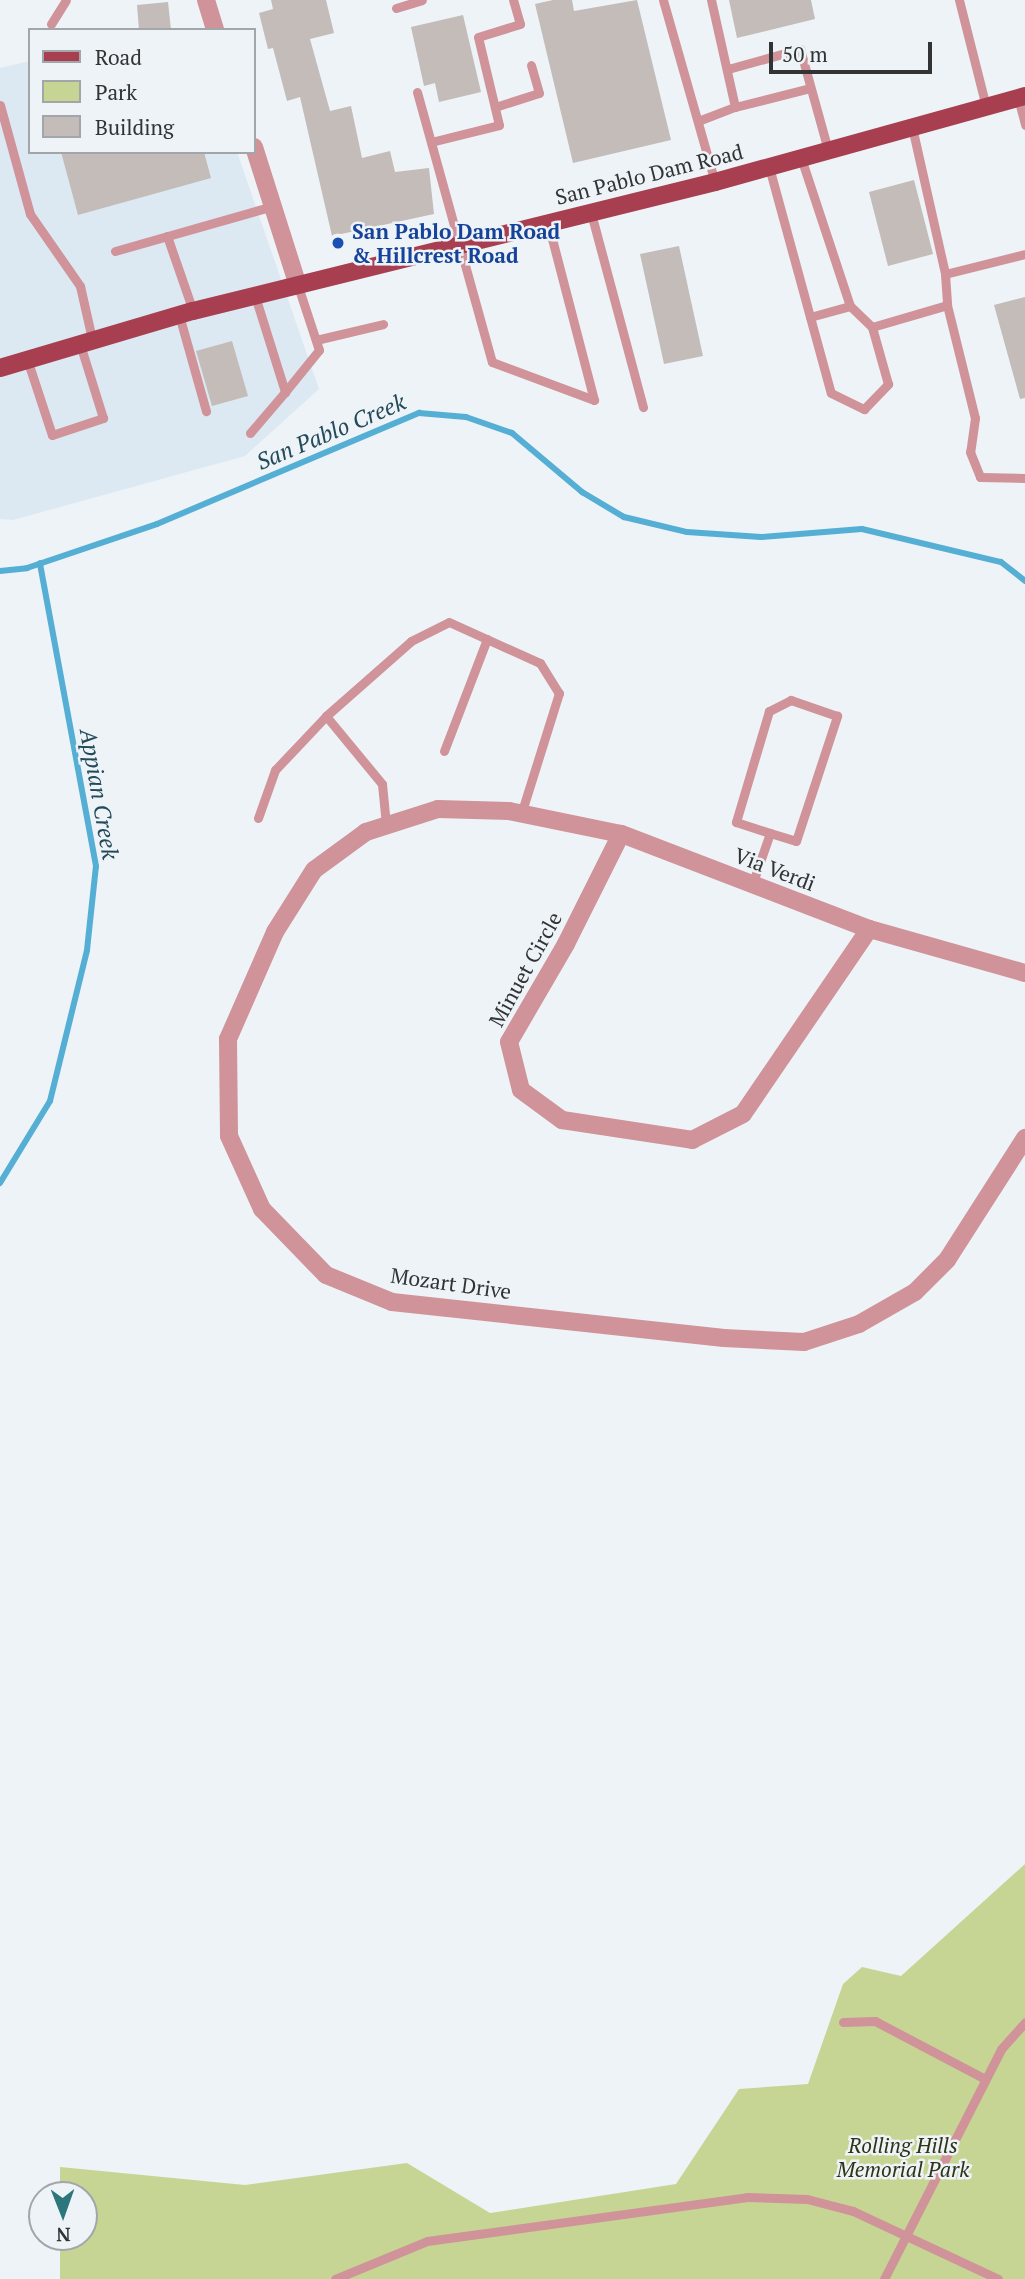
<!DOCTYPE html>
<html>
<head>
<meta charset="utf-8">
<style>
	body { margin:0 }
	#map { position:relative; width:1025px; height:2279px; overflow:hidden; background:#edf3f7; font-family:"PT Serif",serif }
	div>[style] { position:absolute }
	.built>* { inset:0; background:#dce9f2 }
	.green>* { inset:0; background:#c7d594 }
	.stream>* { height:6px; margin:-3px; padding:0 3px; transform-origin:3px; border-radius:3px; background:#55aed4 }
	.building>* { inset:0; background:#c3bcb9 }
	.service>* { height:9px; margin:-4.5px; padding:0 4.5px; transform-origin:4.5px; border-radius:4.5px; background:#cf9399 }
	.minor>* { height:18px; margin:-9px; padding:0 9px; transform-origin:9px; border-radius:9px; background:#cf9399 }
	.primary>* { height:18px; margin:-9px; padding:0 9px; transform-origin:9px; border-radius:9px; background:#a73f51 }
	.dots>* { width:19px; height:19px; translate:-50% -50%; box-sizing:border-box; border:4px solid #edf3f7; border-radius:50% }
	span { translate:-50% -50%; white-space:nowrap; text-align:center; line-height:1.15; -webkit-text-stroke:5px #edf3f7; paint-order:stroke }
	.street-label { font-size:21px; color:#313335 }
	.transit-label { font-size:21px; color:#164399; font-weight:700 }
	.left { translate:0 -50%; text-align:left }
	.park-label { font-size:21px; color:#2f3514; font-style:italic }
	.water-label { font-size:23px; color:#234a5b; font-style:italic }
	.legend { position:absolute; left:28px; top:28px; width:228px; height:126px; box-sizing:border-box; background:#edf3f7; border:2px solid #a2a6a9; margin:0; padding:9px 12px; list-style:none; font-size:21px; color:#313335 }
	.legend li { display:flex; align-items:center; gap:14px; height:35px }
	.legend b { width:35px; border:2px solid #a2a6a9 }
	.north { position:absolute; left:28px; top:2181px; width:70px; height:70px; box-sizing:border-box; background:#edf3f7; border:2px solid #a2a6a9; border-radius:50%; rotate:179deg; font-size:19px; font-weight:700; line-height:28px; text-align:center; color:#313335 }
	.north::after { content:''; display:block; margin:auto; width:24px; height:32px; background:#2d777c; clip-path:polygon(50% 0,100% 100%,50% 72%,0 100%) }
	.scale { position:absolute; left:769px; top:42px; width:163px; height:32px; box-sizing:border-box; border:4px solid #313335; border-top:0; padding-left:9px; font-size:21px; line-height:24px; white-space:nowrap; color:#313335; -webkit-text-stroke:5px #edf3f7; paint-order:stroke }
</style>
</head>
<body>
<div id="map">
	<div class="built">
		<div style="clip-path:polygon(30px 61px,30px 152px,237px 152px,319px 389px,245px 456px,13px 520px,0 519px,0 68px)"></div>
	</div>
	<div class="green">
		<div style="clip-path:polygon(1025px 1864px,1025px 2279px,60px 2279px,60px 2237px,84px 2237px,84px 2195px,60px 2195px,60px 2167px,245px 2185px,407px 2163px,490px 2213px,676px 2184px,739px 2089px,808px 2084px,843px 1984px,862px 1967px,901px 1976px)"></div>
	</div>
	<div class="stream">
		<div style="left:0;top:571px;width:27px;rotate:-6deg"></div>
		<div style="left:27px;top:568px;width:137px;rotate:-18.7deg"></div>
		<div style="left:157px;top:524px;width:285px;rotate:-23deg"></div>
		<div style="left:419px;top:413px;width:47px;rotate:4.9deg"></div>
		<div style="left:466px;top:417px;width:49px;rotate:19.2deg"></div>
		<div style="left:512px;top:433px;width:92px;rotate:40.1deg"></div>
		<div style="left:582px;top:492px;width:49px;rotate:30.8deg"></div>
		<div style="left:624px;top:517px;width:65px;rotate:13.4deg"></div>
		<div style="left:687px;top:532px;width:74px;rotate:3.9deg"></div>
		<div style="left:761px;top:537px;width:101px;rotate:-4.5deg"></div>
		<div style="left:862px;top:529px;width:143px;rotate:13.4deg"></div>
		<div style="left:1001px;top:562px;width:31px;rotate:38deg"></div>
		<div style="left:0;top:1183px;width:96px;rotate:-58.6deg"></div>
		<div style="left:50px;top:1101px;width:155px;rotate:-76.2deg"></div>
		<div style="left:87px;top:950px;width:84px;rotate:-83.9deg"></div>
		<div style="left:96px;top:866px;width:308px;rotate:-100.5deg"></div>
	</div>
	<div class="building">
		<div style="clip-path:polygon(271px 0,326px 0,334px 33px,310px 39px,330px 111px,351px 106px,362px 158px,390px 151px,395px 172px,429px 168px,434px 214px,332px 236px,300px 97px,287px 101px,273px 48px,268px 49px,259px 13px,273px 9px)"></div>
		<div style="clip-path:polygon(553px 0,572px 0,574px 11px,637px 0,671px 140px,573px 163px,535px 4px)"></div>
		<div style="clip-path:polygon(729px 0,811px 0,815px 19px,737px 38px)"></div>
		<div style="clip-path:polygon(168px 2px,171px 30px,139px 30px,137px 5px)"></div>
		<div style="clip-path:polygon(463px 15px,481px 92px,439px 102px,435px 83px,424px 86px,411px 27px)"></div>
		<div style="clip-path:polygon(61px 152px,204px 152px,211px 178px,78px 215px)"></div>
		<div style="clip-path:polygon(914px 180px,933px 254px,888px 266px,869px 192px)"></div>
		<div style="clip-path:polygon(679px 246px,703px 356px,664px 364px,640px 254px)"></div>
		<div style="clip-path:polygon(1025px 297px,1025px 398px,1020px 399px,994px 305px)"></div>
		<div style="clip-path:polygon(232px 341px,248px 396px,212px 406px,196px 351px)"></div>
	</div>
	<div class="service">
		<div style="left:663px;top:0;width:189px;rotate:74.1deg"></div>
		<div style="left:959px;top:0;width:110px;rotate:75.8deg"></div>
		<div style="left:396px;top:8px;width:27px;rotate:-17deg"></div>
		<div style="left:51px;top:24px;width:28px;rotate:-58deg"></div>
		<div style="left:728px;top:69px;width:75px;rotate:-15.5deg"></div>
		<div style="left:800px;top:49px;width:105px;rotate:74.5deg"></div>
		<div style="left:417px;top:92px;width:280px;rotate:74.5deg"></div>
		<div style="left:492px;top:362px;width:109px;rotate:20.4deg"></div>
		<div style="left:594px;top:400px;width:182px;rotate:-104.6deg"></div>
		<div style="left:1018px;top:98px;width:28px;rotate:75deg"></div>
		<div style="left:0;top:105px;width:113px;rotate:74.6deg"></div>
		<div style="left:30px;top:214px;width:88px;rotate:55.2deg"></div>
		<div style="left:80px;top:286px;width:54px;rotate:77.2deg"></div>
		<div style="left:495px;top:107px;width:46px;rotate:-17.7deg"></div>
		<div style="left:539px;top:93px;width:29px;rotate:-106deg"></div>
		<div style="left:735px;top:107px;width:77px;rotate:-14.2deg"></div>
		<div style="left:698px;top:121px;width:40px;rotate:-21deg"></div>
		<div style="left:735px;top:107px;width:110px;rotate:-102.6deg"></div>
		<div style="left:912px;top:127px;width:151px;rotate:77.3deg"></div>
		<div style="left:945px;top:274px;width:82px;rotate:-14deg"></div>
		<div style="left:431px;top:142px;width:70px;rotate:-14deg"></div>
		<div style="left:499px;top:125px;width:90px;rotate:-103.4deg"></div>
		<div style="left:478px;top:37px;width:44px;rotate:-17.2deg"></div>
		<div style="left:520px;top:24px;width:25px;rotate:-106deg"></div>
		<div style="left:769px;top:167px;width:234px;rotate:74.7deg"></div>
		<div style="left:831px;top:393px;width:37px;rotate:26deg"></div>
		<div style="left:864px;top:409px;width:35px;rotate:-46deg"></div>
		<div style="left:888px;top:384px;width:59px;rotate:-105.7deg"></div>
		<div style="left:872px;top:327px;width:30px;rotate:-136deg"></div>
		<div style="left:850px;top:306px;width:156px;rotate:-108.3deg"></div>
		<div style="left:591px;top:213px;width:201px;rotate:75deg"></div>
		<div style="left:167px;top:236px;width:79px;rotate:70.9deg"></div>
		<div style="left:115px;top:251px;width:164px;rotate:-15.9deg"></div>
		<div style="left:945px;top:274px;width:31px;rotate:86deg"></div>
		<div style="left:947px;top:305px;width:116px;rotate:76.1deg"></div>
		<div style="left:975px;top:418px;width:34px;rotate:98deg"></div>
		<div style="left:970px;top:452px;width:27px;rotate:68deg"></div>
		<div style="left:980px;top:477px;width:45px;rotate:1.3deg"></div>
		<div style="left:255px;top:296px;width:101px;rotate:72.6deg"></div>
		<div style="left:285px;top:392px;width:54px;rotate:-51deg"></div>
		<div style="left:319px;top:350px;width:67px;rotate:-108.2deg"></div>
		<div style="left:179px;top:315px;width:100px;rotate:74.3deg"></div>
		<div style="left:810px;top:317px;width:41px;rotate:-15.4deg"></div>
		<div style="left:872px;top:327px;width:78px;rotate:-16.3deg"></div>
		<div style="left:316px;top:340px;width:69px;rotate:-13.4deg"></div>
		<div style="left:27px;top:359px;width:80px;rotate:71.8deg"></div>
		<div style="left:52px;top:435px;width:54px;rotate:-18.4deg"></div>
		<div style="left:103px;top:418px;width:77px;rotate:-107.3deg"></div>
		<div style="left:250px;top:433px;width:54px;rotate:-49.5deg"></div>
		<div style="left:326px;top:716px;width:113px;rotate:-41.4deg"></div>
		<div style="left:411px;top:641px;width:42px;rotate:-26.6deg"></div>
		<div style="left:449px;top:622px;width:100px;rotate:24.3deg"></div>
		<div style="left:540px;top:663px;width:36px;rotate:58deg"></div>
		<div style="left:559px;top:693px;width:127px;rotate:107.4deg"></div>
		<div style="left:444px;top:751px;width:120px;rotate:-69deg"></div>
		<div style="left:258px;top:818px;width:51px;rotate:-70.5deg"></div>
		<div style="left:275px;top:770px;width:74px;rotate:-46.6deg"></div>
		<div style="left:326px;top:716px;width:88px;rotate:50.5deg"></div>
		<div style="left:382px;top:784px;width:41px;rotate:84.4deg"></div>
		<div style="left:752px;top:885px;width:55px;rotate:-70.9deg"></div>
		<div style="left:770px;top:833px;width:27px;rotate:17deg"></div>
		<div style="left:796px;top:841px;width:132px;rotate:-71.8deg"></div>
		<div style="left:837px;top:716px;width:49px;rotate:-160.8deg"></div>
		<div style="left:791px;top:700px;width:25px;rotate:153deg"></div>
		<div style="left:769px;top:711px;width:116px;rotate:106.6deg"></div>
		<div style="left:736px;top:822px;width:36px;rotate:18deg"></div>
		<div style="left:843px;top:2022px;width:32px;rotate:-2deg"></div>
		<div style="left:875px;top:2021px;width:124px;rotate:27.8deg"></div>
		<div style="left:335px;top:2279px;width:100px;rotate:-22.4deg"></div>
		<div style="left:427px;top:2241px;width:323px;rotate:-7.8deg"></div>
		<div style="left:747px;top:2197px;width:60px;rotate:1.9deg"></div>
		<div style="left:807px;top:2199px;width:48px;rotate:14.6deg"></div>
		<div style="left:853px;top:2211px;width:160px;rotate:25.1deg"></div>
		<div style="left:884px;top:2279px;width:258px;rotate:-63deg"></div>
		<div style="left:1001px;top:2049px;width:36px;rotate:-48deg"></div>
	</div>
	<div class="minor">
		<div style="left:206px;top:0;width:31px;rotate:73deg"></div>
		<div style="left:254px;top:147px;width:146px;rotate:72.4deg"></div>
		<div style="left:621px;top:834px;width:123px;rotate:116.6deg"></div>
		<div style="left:566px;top:944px;width:113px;rotate:120.2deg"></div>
		<div style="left:509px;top:1042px;width:49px;rotate:76deg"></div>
		<div style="left:521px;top:1090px;width:51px;rotate:36.2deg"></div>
		<div style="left:562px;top:1120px;width:132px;rotate:8.7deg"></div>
		<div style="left:692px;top:1140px;width:57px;rotate:-27deg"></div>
		<div style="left:743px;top:1114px;width:224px;rotate:-55.7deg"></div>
		<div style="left:1025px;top:973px;width:162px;rotate:-164.2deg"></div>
		<div style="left:869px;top:929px;width:266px;rotate:-159deg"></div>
		<div style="left:621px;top:834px;width:114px;rotate:-168.4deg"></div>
		<div style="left:509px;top:811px;width:71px;rotate:-178.4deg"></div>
		<div style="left:438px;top:809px;width:76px;rotate:162.3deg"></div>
		<div style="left:366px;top:832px;width:64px;rotate:143.8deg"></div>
		<div style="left:314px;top:870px;width:73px;rotate:122.2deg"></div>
		<div style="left:275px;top:932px;width:117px;rotate:113.7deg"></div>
		<div style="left:228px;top:1039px;width:97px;rotate:89.4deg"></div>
		<div style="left:229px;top:1136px;width:80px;rotate:65.7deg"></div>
		<div style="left:262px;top:1209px;width:92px;rotate:45.9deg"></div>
		<div style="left:326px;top:1275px;width:71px;rotate:22.2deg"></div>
		<div style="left:392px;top:1302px;width:334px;rotate:6.2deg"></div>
		<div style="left:724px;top:1338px;width:80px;rotate:2.9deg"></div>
		<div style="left:804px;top:1342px;width:58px;rotate:-18.1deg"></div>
		<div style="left:859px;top:1324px;width:64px;rotate:-29.7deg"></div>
		<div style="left:915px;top:1292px;width:45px;rotate:-45deg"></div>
		<div style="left:947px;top:1260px;width:145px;rotate:-57.4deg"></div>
	</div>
	<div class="primary">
		<div style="left:0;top:368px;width:201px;rotate:-16.5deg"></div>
		<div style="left:193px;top:311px;width:538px;rotate:-13.88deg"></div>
		<div style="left:715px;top:182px;width:322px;rotate:-15.5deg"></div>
	</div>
	<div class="dots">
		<div style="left:338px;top:243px;background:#1a4fb4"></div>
	</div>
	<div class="street-label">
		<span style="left:649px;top:174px;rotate:-14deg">San Pablo Dam Road</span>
		<span style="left:775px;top:869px;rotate:21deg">Via Verdi</span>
		<span style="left:525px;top:969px;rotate:-61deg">Minuet Circle</span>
		<span style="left:451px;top:1283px;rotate:8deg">Mozart Drive</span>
	</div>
	<div class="transit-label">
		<span class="left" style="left:352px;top:243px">San Pablo Dam Road<br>&amp; Hillcrest Road</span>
	</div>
	<div class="park-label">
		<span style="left:903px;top:2157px">Rolling Hills<br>Memorial Park</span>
	</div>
	<div class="water-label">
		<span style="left:331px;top:432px;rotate:-23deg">San Pablo Creek</span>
		<span style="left:99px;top:794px;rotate:80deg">Appian Creek</span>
	</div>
	<ul class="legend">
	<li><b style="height:9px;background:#a73f51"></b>Road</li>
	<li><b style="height:19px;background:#c7d594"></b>Park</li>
	<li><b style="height:19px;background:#c3bcb9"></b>Building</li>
	</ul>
	<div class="north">N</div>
	<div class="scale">50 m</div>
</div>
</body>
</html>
